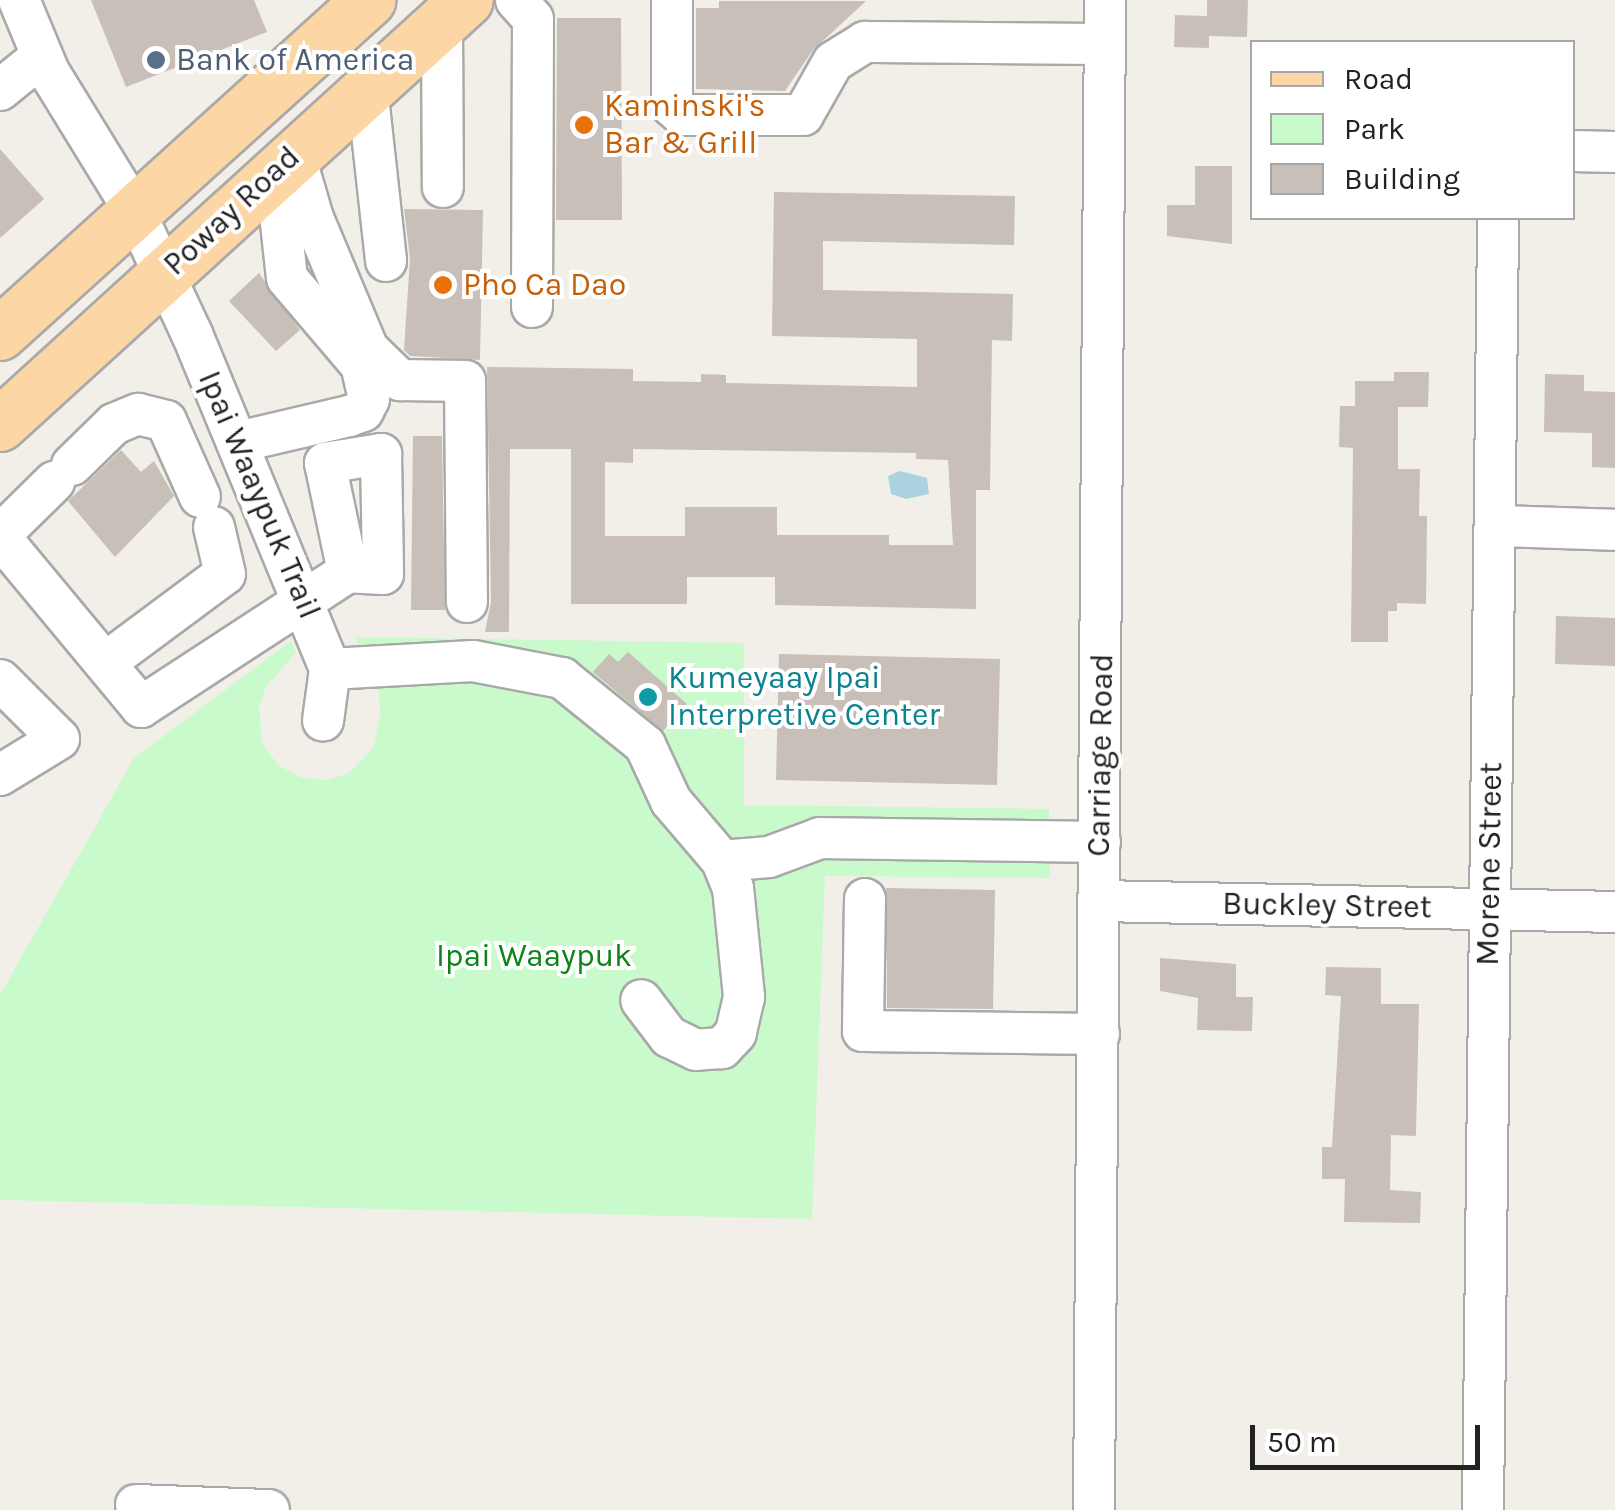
<!DOCTYPE html>
<html>
<head>
<meta charset="utf-8">
<style>
	body { margin:0 }
	#map { position:relative; width:1615px; height:1510px; overflow:hidden; background:#f2efe9; font-family:Karla,sans-serif }
	div>[style] { position:absolute }
	.park>* { inset:0; background:#c8facc }
	.water>* { inset:0; background:#aad3df }
	.building>* { inset:0; background:#c7bfb8 }
	.roads { filter:drop-shadow(2px 0 #a9a9a9) drop-shadow(-2px 0 #a9a9a9) drop-shadow(0 2px #a9a9a9) drop-shadow(0 -2px #a9a9a9) }
	.minor>* { height:40px; margin:-20px; padding:0 20px; transform-origin:20px; border-radius:20px; background:#fff }
	.major>* { height:52px; margin:-26px; padding:0 26px; transform-origin:26px; border-radius:26px; background:#fcd6a4 }
	.dots>* { width:28px; height:28px; translate:-50% -50%; box-sizing:border-box; border:5px solid #fff; border-radius:50% }
	span { translate:-50% -50%; white-space:nowrap; text-align:center; line-height:1.15; -webkit-text-stroke:8px #fff; paint-order:stroke }
	.service-label { font-size:32px; color:#4e5e75 }
	.left { translate:0 -50%; text-align:left }
	.food-label { font-size:32px; color:#c56008 }
	.street-label { font-size:32px; color:#222 }
	.culture-label { font-size:32px; color:#0d838f }
	.park-label { font-size:32px; color:#0c8416 }
	.legend { position:absolute; left:1250px; top:40px; width:325px; height:180px; box-sizing:border-box; background:#fff; border:2px solid #a7a7a7; margin:0; padding:12px 18px; list-style:none; font-size:30px; color:#222 }
	.legend li { display:flex; align-items:center; gap:20px; height:50px }
	.legend b { width:50px; border:2px solid #a7a7a7 }
	.scale { position:absolute; left:1250px; top:1425px; width:230px; height:45px; box-sizing:border-box; border:5px solid #222; border-top:0; padding-left:12px; font-size:30px; line-height:35px; white-space:nowrap; color:#222; -webkit-text-stroke:8px #fff; paint-order:stroke }
</style>
</head>
<body>
<div id="map">
	<div class="park">
		<div style="clip-path:polygon(355px 637px,744px 643px,744px 805px,1049px 809px,1050px 878px,825px 876px,812px 1219px,0 1200px,0 995px,134px 758px,291px 641px,296px 652px,266px 687px,259px 706px,262px 743px,278px 765px,300px 777px,326px 780px,349px 773px,373px 748px,381px 713px,377px 680px)"></div>
	</div>
	<div class="water">
		<div style="clip-path:polygon(900px 471px,927px 478px,929px 494px,906px 499px,891px 494px,888px 476px)"></div>
	</div>
	<div class="building">
		<div style="clip-path:polygon(91px 0,254px 0,267px 32px,126px 87px)"></div>
		<div style="clip-path:polygon(1207px 0,1248px 0,1247px 37px,1209px 36px,1209px 48px,1174px 47px,1175px 15px,1207px 16px)"></div>
		<div style="clip-path:polygon(719px 1px,866px 1px,813px 50px,785px 91px,696px 89px,696px 8px,719px 8px)"></div>
		<div style="clip-path:polygon(557px 18px,621px 18px,622px 220px,556px 220px)"></div>
		<div style="clip-path:polygon(0 149px,44px 199px,0 238px)"></div>
		<div style="clip-path:polygon(1195px 166px,1232px 166px,1232px 244px,1167px 236px,1167px 205px,1195px 205px)"></div>
		<div style="clip-path:polygon(evenodd,774px 192px,1015px 196px,1014px 245px,823px 241px,823px 290px,1013px 294px,1012px 341px,992px 340px,990px 490px,976px 490px,976px 609px,775px 605px,775px 577px,687px 577px,687px 604px,571px 604px,571px 449px,510px 449px,509px 632px,485px 632px,491px 602px,487px 367px,633px 369px,633px 381px,701px 382px,701px 374px,726px 375px,726px 383px,917px 387px,917px 339px,772px 336px,774px 192px,633px 449px,916px 453px,916px 459px,948px 460px,953px 545px,889px 545px,889px 535px,777px 535px,777px 507px,685px 507px,685px 536px,605px 536px,605px 462px,633px 463px,633px 449px)"></div>
		<div style="clip-path:polygon(404px 209px,483px 210px,480px 360px,410px 356px,404px 350px,410px 258px)"></div>
		<div style="clip-path:polygon(259px 273px,300px 330px,276px 351px,229px 301px)"></div>
		<div style="clip-path:polygon(1394px 372px,1429px 372px,1428px 407px,1398px 407px,1398px 469px,1420px 469px,1419px 516px,1427px 516px,1426px 604px,1397px 603px,1397px 611px,1388px 611px,1388px 642px,1351px 642px,1353px 448px,1339px 447px,1340px 406px,1355px 406px,1355px 381px,1394px 381px)"></div>
		<div style="clip-path:polygon(1545px 374px,1584px 375px,1584px 391px,1615px 392px,1615px 468px,1592px 467px,1592px 433px,1544px 432px)"></div>
		<div style="clip-path:polygon(413px 436px,442px 436px,445px 610px,411px 610px)"></div>
		<div style="clip-path:polygon(121px 450px,141px 472px,154px 461px,174px 496px,115px 557px,68px 501px)"></div>
		<div style="clip-path:polygon(1556px 616px,1615px 618px,1615px 666px,1555px 664px)"></div>
		<div style="clip-path:polygon(628px 652px,687px 704px,663px 731px,593px 672px,609px 654px,618px 662px)"></div>
		<div style="clip-path:polygon(779px 654px,1000px 659px,997px 785px,776px 780px)"></div>
		<div style="clip-path:polygon(886px 888px,995px 890px,993px 1009px,887px 1008px)"></div>
		<div style="clip-path:polygon(1160px 958px,1236px 964px,1236px 997px,1253px 997px,1252px 1031px,1197px 1030px,1198px 998px,1160px 991px)"></div>
		<div style="clip-path:polygon(1326px 967px,1381px 968px,1381px 1004px,1419px 1004px,1416px 1136px,1391px 1135px,1390px 1190px,1421px 1192px,1420px 1223px,1344px 1222px,1345px 1179px,1322px 1179px,1322px 1147px,1332px 1147px,1341px 996px,1325px 995px)"></div>
	</div>
	<div class="roads">
		<div class="minor">
			<div style="left:19px;top:0;width:78px;rotate:67.4deg"></div>
			<div style="left:49px;top:72px;width:164px;rotate:58.4deg"></div>
			<div style="left:135px;top:212px;width:135px;rotate:65deg"></div>
			<div style="left:192px;top:334px;width:362px;rotate:67.6deg"></div>
			<div style="left:330px;top:669px;width:52px;rotate:97.7deg"></div>
			<div style="left:516px;top:0;width:25px;rotate:48deg"></div>
			<div style="left:533px;top:19px;width:288px;rotate:90.2deg"></div>
			<div style="left:672px;top:0;width:106px;rotate:90deg"></div>
			<div style="left:672px;top:106px;width:13px;rotate:42deg"></div>
			<div style="left:682px;top:115px;width:121px"></div>
			<div style="left:803px;top:115px;width:61px;rotate:-60.5deg"></div>
			<div style="left:833px;top:62px;width:38px;rotate:-32deg"></div>
			<div style="left:865px;top:42px;width:240px;rotate:0.5deg"></div>
			<div style="left:442px;top:22px;width:165px;rotate:89.7deg"></div>
			<div style="left:367px;top:88px;width:174px;rotate:83.7deg"></div>
			<div style="left:0;top:90px;width:54px;rotate:-39deg"></div>
			<div style="left:1572px;top:151px;width:43px;rotate:1.3deg"></div>
			<div style="left:294px;top:153px;width:68px;rotate:73.7deg"></div>
			<div style="left:313px;top:218px;width:142px;rotate:67.2deg"></div>
			<div style="left:368px;top:349px;width:45px;rotate:44.1deg"></div>
			<div style="left:400px;top:380px;width:65px;rotate:0.9deg"></div>
			<div style="left:465px;top:381px;width:221px;rotate:89.5deg"></div>
			<div style="left:238px;top:442px;width:114px;rotate:-13.2deg"></div>
			<div style="left:349px;top:416px;width:15px;rotate:-20deg"></div>
			<div style="left:363px;top:411px;width:13px;rotate:-63deg"></div>
			<div style="left:369px;top:399px;width:35px;rotate:-103deg"></div>
			<div style="left:361px;top:365px;width:114px;rotate:-130.4deg"></div>
			<div style="left:287px;top:278px;width:109px;rotate:-96.3deg"></div>
			<div style="left:72px;top:465px;width:59px;rotate:-44.3deg"></div>
			<div style="left:114px;top:424px;width:26px;rotate:-23deg"></div>
			<div style="left:138px;top:414px;width:29px;rotate:14deg"></div>
			<div style="left:166px;top:421px;width:83px;rotate:65.9deg"></div>
			<div style="left:1497px;top:526px;width:118px;rotate:1.9deg"></div>
			<div style="left:0;top:535px;width:76px;rotate:-44.5deg"></div>
			<div style="left:0;top:537px;width:221px;rotate:50.3deg"></div>
			<div style="left:141px;top:707px;width:247px;rotate:-33.1deg"></div>
			<div style="left:348px;top:572px;width:111px;rotate:-101.9deg"></div>
			<div style="left:325px;top:463px;width:57px;rotate:-9.1deg"></div>
			<div style="left:381px;top:454px;width:120px;rotate:89deg"></div>
			<div style="left:383px;top:574px;width:35px;rotate:-177deg"></div>
			<div style="left:105px;top:663px;width:149px;rotate:-36.6deg"></div>
			<div style="left:225px;top:574px;width:48px;rotate:-103.2deg"></div>
			<div style="left:330px;top:669px;width:143px;rotate:-3.2deg"></div>
			<div style="left:473px;top:661px;width:91px;rotate:10.8deg"></div>
			<div style="left:562px;top:678px;width:107px;rotate:38.9deg"></div>
			<div style="left:645px;top:745px;width:62px;rotate:65.1deg"></div>
			<div style="left:671px;top:801px;width:79px;rotate:49.6deg"></div>
			<div style="left:722px;top:861px;width:29px;rotate:68deg"></div>
			<div style="left:733px;top:888px;width:110px;rotate:84.2deg"></div>
			<div style="left:744px;top:997px;width:37px;rotate:103deg"></div>
			<div style="left:736px;top:1033px;width:21px;rotate:133deg"></div>
			<div style="left:722px;top:1048px;width:26px;rotate:176deg"></div>
			<div style="left:696px;top:1050px;width:30px;rotate:-154deg"></div>
			<div style="left:669px;top:1037px;width:46px;rotate:-127.1deg"></div>
			<div style="left:0;top:680px;width:83px;rotate:45deg"></div>
			<div style="left:59px;top:739px;width:69px;rotate:148.6deg"></div>
			<div style="left:722px;top:861px;width:47px;rotate:-4.9deg"></div>
			<div style="left:769px;top:857px;width:54px;rotate:-20.4deg"></div>
			<div style="left:820px;top:838px;width:280px;rotate:0.8deg"></div>
			<div style="left:865px;top:899px;width:132px;rotate:90.9deg"></div>
			<div style="left:863px;top:1031px;width:236px;rotate:0.7deg"></div>
			<div style="left:1100px;top:901px;width:515px;rotate:1.22deg"></div>
			<div style="left:136px;top:1505px;width:133px;rotate:2.2deg"></div>
			<div style="left:1094px;top:1510px;width:1510px;rotate:-89.58deg"></div>
			<div style="left:1483px;top:1510px;width:1292px;rotate:-89.33deg"></div>
		</div>
		<div class="major">
			<div style="left:0;top:334px;width:498px;rotate:-42.1deg"></div>
			<div style="left:0;top:425px;width:631px;rotate:-42.3deg"></div>
		</div>
	</div>
	<div class="dots">
		<div style="left:156px;top:60px;background:#5c6f8a"></div>
		<div style="left:584px;top:125px;background:#e8710a"></div>
		<div style="left:443px;top:285px;background:#e8710a"></div>
		<div style="left:648px;top:697px;background:#0f9aa8"></div>
	</div>
	<div class="service-label">
		<span class="left" style="left:176px;top:60px">Bank of America</span>
	</div>
	<div class="food-label">
		<span class="left" style="left:604px;top:125px">Kaminski's<br>Bar &amp; Grill</span>
		<span class="left" style="left:463px;top:285px">Pho Ca Dao</span>
	</div>
	<div class="street-label">
		<span style="left:232px;top:211px;rotate:-43deg">Poway Road</span>
		<span style="left:259px;top:495px;rotate:67deg">Ipai Waaypuk Trail</span>
		<span style="left:1101px;top:755px;rotate:-89deg">Carriage Road</span>
		<span style="left:1490px;top:864px;rotate:-89deg">Morene Street</span>
		<span style="left:1327px;top:906px;rotate:1deg">Buckley Street</span>
	</div>
	<div class="culture-label">
		<span class="left" style="left:668px;top:697px">Kumeyaay Ipai<br>Interpretive Center</span>
	</div>
	<div class="park-label">
		<span style="left:534px;top:956px">Ipai Waaypuk</span>
	</div>
	<ul class="legend">
	<li><b style="height:12px;background:#fcd6a4"></b>Road</li>
	<li><b style="height:28px;background:#c8facc"></b>Park</li>
	<li><b style="height:28px;background:#c7bfb8"></b>Building</li>
	</ul>
	<div class="scale">50 m</div>
</div>
</body>
</html>
